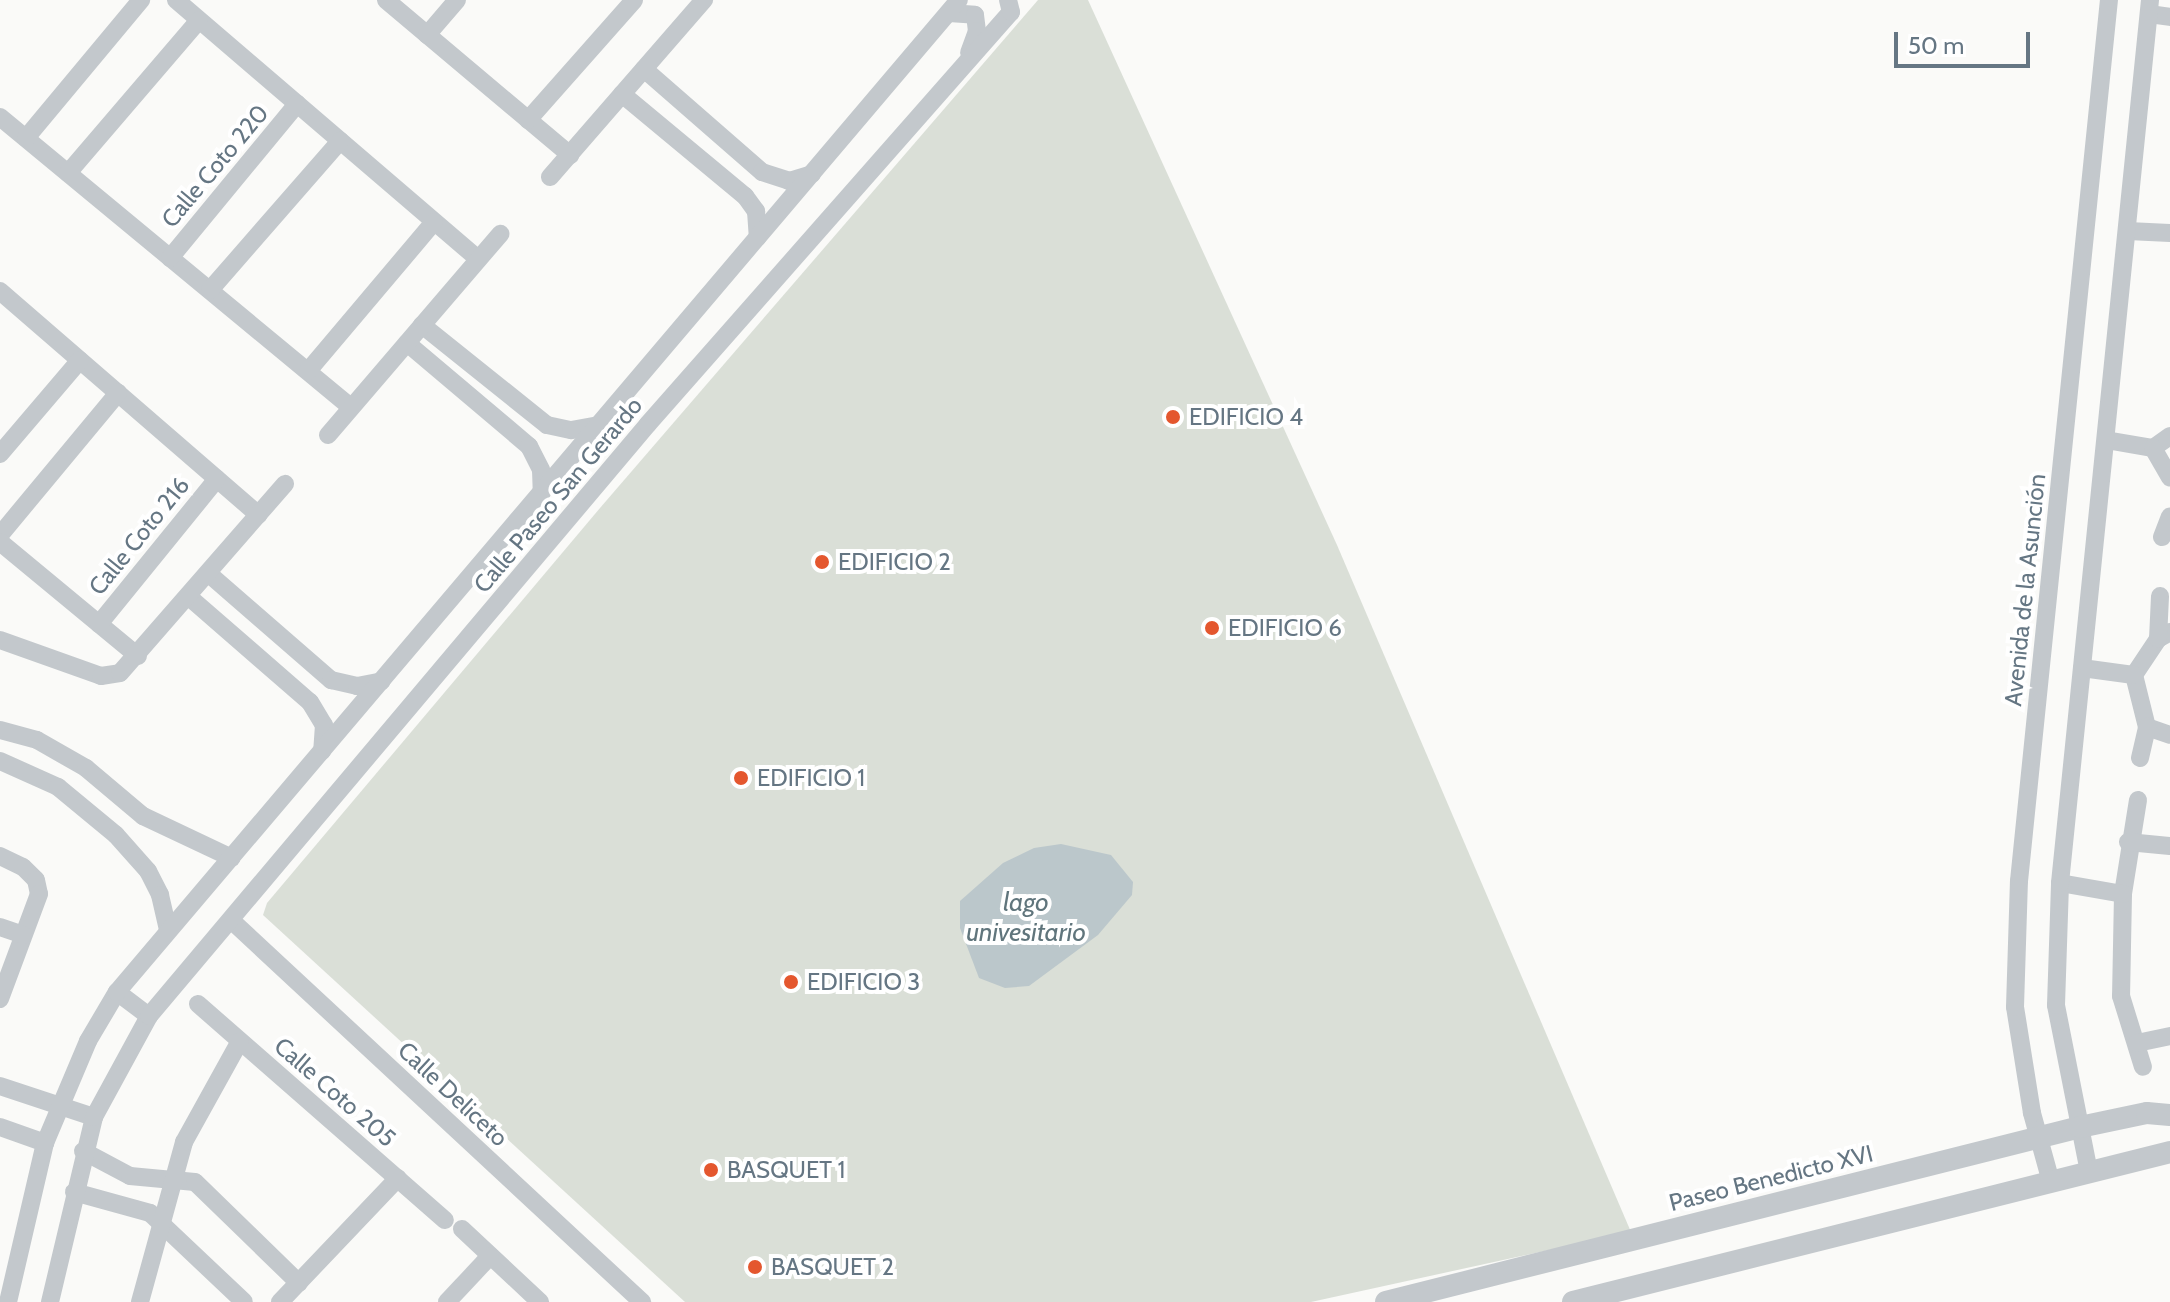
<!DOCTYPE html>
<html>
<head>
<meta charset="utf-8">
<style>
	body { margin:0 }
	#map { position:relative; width:2170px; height:1302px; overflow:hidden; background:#fafaf8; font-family:Cabin,sans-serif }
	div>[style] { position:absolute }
	.green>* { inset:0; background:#dadfd7 }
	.water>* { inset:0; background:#bbc7cb }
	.minor>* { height:18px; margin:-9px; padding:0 9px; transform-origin:9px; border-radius:9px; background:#c3c8cc }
	.tertiary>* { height:22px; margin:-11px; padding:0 11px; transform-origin:11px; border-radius:11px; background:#c3c8cc }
	.dots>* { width:22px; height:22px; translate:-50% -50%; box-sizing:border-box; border:4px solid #fff; border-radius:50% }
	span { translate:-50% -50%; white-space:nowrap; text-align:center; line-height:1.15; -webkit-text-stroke:8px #fff; paint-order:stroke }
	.street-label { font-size:24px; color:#657683 }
	.poi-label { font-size:24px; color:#657683 }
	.left { translate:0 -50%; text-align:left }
	.water-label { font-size:26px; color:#60757c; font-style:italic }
	.scale { position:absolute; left:1894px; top:32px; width:136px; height:36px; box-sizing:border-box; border:4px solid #657683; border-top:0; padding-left:10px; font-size:24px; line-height:28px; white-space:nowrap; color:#657683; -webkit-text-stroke:6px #fff; paint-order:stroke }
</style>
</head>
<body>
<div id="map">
	<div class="green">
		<div style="clip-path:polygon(1038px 0,1088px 0,1337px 545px,1631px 1232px,1311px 1302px,685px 1302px,263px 915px,267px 903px,600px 508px)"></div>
	</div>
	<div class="water">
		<div style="clip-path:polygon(1061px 844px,1111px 855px,1133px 882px,1132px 895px,1098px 935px,1029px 986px,1005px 988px,979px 978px,960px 928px,960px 901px,1003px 863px,1034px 848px)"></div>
	</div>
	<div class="minor">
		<div style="left:176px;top:0;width:398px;rotate:40.6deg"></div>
		<div style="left:386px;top:0;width:241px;rotate:40.1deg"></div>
		<div style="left:949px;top:13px;width:26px;rotate:4deg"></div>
		<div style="left:975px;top:15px;width:16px;rotate:83deg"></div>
		<div style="left:977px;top:31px;width:23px;rotate:110deg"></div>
		<div style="left:2149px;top:14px;width:21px;rotate:8deg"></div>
		<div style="left:427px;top:35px;width:46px;rotate:-49.4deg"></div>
		<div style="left:644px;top:69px;width:157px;rotate:41.1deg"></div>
		<div style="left:762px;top:172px;width:28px;rotate:18deg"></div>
		<div style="left:789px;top:181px;width:24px;rotate:-17deg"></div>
		<div style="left:622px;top:94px;width:160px;rotate:39.7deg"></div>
		<div style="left:745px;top:196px;width:19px;rotate:54deg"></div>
		<div style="left:756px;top:211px;width:26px;rotate:86deg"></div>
		<div style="left:0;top:117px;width:455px;rotate:39.6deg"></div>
		<div style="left:528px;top:120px;width:160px;rotate:-48.5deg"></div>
		<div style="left:26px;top:138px;width:180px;rotate:-50.2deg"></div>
		<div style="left:68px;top:173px;width:201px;rotate:-49.4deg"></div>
		<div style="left:550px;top:177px;width:235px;rotate:-49deg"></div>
		<div style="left:2128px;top:231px;width:42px;rotate:2.7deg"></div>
		<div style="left:170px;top:258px;width:200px;rotate:-50.5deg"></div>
		<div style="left:210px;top:290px;width:198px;rotate:-48.9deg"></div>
		<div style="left:0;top:291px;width:342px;rotate:40.9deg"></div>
		<div style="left:422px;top:325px;width:160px;rotate:38.7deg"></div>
		<div style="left:547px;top:425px;width:25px;rotate:12deg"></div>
		<div style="left:571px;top:430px;width:28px;rotate:-10deg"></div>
		<div style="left:407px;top:343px;width:160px;rotate:40.2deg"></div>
		<div style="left:529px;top:446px;width:27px;rotate:63deg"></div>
		<div style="left:541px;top:470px;width:23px;rotate:88deg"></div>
		<div style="left:308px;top:371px;width:195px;rotate:-49.8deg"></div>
		<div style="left:328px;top:435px;width:265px;rotate:-49.4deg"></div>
		<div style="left:2106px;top:440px;width:48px;rotate:9.7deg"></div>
		<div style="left:2153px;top:448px;width:21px;rotate:-35deg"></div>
		<div style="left:2153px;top:448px;width:34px;rotate:60deg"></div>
		<div style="left:0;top:454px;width:123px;rotate:-49.6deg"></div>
		<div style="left:0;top:535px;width:185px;rotate:-50.3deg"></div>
		<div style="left:2162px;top:537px;width:22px;rotate:-69deg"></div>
		<div style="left:0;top:542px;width:179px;rotate:39.6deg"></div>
		<div style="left:209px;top:574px;width:162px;rotate:41deg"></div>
		<div style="left:331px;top:680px;width:27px;rotate:13deg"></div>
		<div style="left:357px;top:686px;width:25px;rotate:-11deg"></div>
		<div style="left:189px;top:597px;width:160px;rotate:41deg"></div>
		<div style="left:310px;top:702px;width:27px;rotate:59deg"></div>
		<div style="left:324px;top:725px;width:26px;rotate:94deg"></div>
		<div style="left:99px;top:624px;width:187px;rotate:-50.9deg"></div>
		<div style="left:2170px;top:632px;width:14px;rotate:150deg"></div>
		<div style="left:2158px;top:639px;width:43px;rotate:123.7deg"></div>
		<div style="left:2134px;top:675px;width:54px;rotate:76deg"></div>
		<div style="left:2147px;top:727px;width:24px;rotate:19deg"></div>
		<div style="left:2158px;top:639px;width:43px;rotate:-87.3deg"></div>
		<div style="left:0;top:640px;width:107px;rotate:19.6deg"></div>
		<div style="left:101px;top:676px;width:19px;rotate:-9deg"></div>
		<div style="left:120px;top:673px;width:251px;rotate:-48.9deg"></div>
		<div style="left:2082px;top:668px;width:52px;rotate:7.7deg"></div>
		<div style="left:0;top:730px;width:38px;rotate:15deg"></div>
		<div style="left:37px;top:740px;width:56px;rotate:29.7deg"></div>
		<div style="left:86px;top:768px;width:75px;rotate:40.1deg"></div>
		<div style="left:143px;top:816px;width:98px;rotate:25.3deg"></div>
		<div style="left:2140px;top:758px;width:32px;rotate:-77deg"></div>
		<div style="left:0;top:761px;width:64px;rotate:24.1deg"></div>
		<div style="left:58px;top:787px;width:75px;rotate:39.6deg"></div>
		<div style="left:116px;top:835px;width:48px;rotate:48.4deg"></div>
		<div style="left:148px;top:871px;width:27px;rotate:63deg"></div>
		<div style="left:160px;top:895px;width:35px;rotate:77deg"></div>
		<div style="left:2138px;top:800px;width:95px;rotate:99.1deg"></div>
		<div style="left:2123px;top:894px;width:102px;rotate:91.1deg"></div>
		<div style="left:2121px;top:996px;width:74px;rotate:72.8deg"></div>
		<div style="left:2128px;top:842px;width:42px;rotate:5.4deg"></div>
		<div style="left:0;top:856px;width:25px;rotate:26deg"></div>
		<div style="left:23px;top:867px;width:18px;rotate:45deg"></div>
		<div style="left:36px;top:880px;width:14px;rotate:78deg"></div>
		<div style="left:39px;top:894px;width:112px;rotate:110.4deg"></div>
		<div style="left:2060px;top:883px;width:64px;rotate:9.9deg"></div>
		<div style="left:232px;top:921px;width:560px;rotate:42.9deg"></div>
		<div style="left:0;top:927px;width:24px;rotate:19deg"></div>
		<div style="left:117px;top:992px;width:40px;rotate:37deg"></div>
		<div style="left:198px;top:1004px;width:328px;rotate:41.2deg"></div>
		<div style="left:2137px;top:1043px;width:34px;rotate:-12deg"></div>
		<div style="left:0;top:1086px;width:99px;rotate:18.3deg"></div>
		<div style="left:0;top:1127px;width:48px;rotate:19.6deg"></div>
		<div style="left:83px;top:1151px;width:53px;rotate:28deg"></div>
		<div style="left:130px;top:1176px;width:65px;rotate:5.3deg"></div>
		<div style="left:195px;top:1182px;width:145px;rotate:44.2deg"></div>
		<div style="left:2089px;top:1172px;width:170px;rotate:-101.2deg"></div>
		<div style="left:2056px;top:1005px;width:122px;rotate:-88.1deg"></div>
		<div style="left:2060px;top:883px;width:888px;rotate:-84.18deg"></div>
		<div style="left:2051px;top:1182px;width:72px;rotate:-105.4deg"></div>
		<div style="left:2032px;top:1113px;width:107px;rotate:-99.1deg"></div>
		<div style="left:2015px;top:1007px;width:126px;rotate:-88.2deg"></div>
		<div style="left:2019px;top:881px;width:886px;rotate:-84.17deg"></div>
		<div style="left:74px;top:1192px;width:79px;rotate:15.4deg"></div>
		<div style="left:150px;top:1213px;width:129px;rotate:43.4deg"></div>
		<div style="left:462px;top:1229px;width:107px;rotate:43.1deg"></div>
		<div style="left:8px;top:1302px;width:163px;rotate:-76.9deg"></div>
		<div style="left:45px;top:1143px;width:111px;rotate:-67.1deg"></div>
		<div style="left:88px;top:1041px;width:57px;rotate:-59.4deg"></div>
		<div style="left:117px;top:992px;width:1301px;rotate:-49.68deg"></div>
		<div style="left:50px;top:1302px;width:190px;rotate:-76.6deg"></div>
		<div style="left:94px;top:1117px;width:115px;rotate:-61.4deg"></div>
		<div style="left:149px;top:1016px;width:774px;rotate:-49.87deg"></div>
		<div style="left:648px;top:424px;width:549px;rotate:-48.62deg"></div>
		<div style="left:1011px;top:12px;width:12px;rotate:-104deg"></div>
		<div style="left:140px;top:1302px;width:166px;rotate:-74.6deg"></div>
		<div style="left:184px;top:1142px;width:115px;rotate:-61deg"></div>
		<div style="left:280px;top:1302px;width:171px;rotate:-46.4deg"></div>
		<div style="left:447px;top:1302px;width:63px;rotate:-46.9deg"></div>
	</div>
	<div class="tertiary">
		<div style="left:1386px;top:1302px;width:716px;rotate:-14.15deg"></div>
		<div style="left:2080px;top:1127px;width:68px;rotate:-11.8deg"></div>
		<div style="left:2147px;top:1113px;width:23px;rotate:5deg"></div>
		<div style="left:1573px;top:1302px;width:616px;rotate:-14.1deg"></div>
	</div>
	<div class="dots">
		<div style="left:1173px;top:417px;background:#e4572e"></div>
		<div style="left:822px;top:562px;background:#e4572e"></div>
		<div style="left:1212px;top:628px;background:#e4572e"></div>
		<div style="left:741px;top:778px;background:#e4572e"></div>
		<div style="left:791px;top:982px;background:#e4572e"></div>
		<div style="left:711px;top:1170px;background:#e4572e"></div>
		<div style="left:755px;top:1267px;background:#e4572e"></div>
	</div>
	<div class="street-label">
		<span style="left:215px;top:166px;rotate:-50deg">Calle Coto 220</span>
		<span style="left:558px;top:495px;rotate:-50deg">Calle Paseo San Gerardo</span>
		<span style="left:139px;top:536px;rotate:-51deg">Calle Coto 216</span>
		<span style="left:2025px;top:590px;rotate:-84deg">Avenida de la Asunción</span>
		<span style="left:335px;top:1092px;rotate:41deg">Calle Coto 205</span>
		<span style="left:453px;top:1094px;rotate:43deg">Calle Deliceto</span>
		<span style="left:1771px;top:1178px;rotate:-14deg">Paseo Benedicto XVI</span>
	</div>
	<div class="poi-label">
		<span class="left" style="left:1189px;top:417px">EDIFICIO 4</span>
		<span class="left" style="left:838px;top:562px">EDIFICIO 2</span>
		<span class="left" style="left:1228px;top:628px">EDIFICIO 6</span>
		<span class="left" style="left:757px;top:778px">EDIFICIO 1</span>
		<span class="left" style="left:807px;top:982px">EDIFICIO 3</span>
		<span class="left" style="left:727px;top:1170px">BASQUET 1</span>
		<span class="left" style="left:771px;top:1267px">BASQUET 2</span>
	</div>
	<div class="water-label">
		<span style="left:1026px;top:918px">lago<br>univesitario</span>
	</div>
	<div class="scale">50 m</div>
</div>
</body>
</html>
